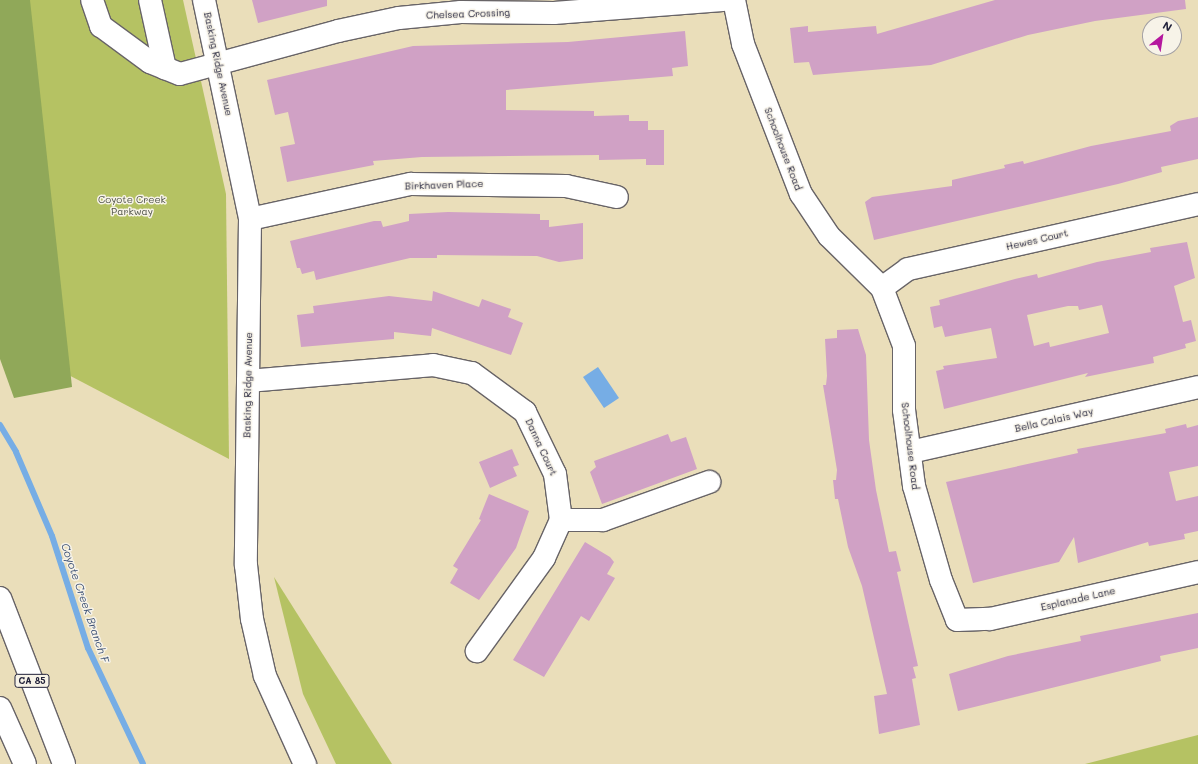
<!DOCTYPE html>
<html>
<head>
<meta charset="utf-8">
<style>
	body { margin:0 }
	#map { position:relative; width:1198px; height:764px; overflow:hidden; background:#eadeba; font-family:Mali,sans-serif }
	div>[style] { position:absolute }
	.green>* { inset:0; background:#b5c263 }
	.forest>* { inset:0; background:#90a859 }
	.water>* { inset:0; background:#76ade5 }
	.stream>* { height:6px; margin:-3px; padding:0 3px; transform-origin:3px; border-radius:3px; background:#76ade5 }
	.building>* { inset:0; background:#d0a1c5 }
	.roads { filter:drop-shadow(1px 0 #686467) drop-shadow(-1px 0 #686467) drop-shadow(0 1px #686467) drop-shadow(0 -1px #686467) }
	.minor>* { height:22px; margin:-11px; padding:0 11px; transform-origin:11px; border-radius:11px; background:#fff }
	.highway>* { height:22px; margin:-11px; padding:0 11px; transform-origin:11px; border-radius:11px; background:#fff }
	span { translate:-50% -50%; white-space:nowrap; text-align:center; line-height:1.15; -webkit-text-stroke:3px #f7f3e8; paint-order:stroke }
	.shield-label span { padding:1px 3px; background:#f7f3e8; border:1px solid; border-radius:3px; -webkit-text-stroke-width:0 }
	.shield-label { font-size:9px; color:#22223b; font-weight:700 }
	.street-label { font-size:10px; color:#22223b }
	.park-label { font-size:10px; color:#4e5247 }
	.water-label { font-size:11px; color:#3f5376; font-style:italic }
	.north { position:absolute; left:1142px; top:16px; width:40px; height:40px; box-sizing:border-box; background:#f7f3e8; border:1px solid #a29fa3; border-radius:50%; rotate:30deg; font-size:11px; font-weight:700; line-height:16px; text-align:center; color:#22223b }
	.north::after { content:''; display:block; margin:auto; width:14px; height:18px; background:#b5179e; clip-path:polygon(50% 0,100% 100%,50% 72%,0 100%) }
</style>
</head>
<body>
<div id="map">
	<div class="green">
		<div style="clip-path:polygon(10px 0,183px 0,226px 194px,229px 459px,61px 371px)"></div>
		<div style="clip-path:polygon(274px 577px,392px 764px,336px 764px,303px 694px)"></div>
		<div style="clip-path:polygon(1198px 735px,1198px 764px,1085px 764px)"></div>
	</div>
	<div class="forest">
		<div style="clip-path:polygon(0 0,30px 0,72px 387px,14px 398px,0 359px)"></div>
	</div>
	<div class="water">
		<div style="clip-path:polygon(598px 367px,619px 398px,604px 408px,583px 377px)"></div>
	</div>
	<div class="stream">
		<div style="left:0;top:425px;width:31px;rotate:59deg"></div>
		<div style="left:16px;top:452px;width:91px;rotate:66.8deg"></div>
		<div style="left:52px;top:536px;width:118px;rotate:72.2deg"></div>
		<div style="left:88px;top:648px;width:128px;rotate:64.6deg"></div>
	</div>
	<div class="building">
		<div style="clip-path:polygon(252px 0,327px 0,327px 6px,258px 23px)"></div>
		<div style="clip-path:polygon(995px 0,1185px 0,1186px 9px,1095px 21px,1028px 35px,931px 65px,813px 75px,809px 62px,794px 63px,790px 28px,808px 26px,808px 32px,876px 26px,877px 34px)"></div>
		<div style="clip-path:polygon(685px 31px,688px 66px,672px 68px,673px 76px,506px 90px,506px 110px,594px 111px,594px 116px,629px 115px,629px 121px,648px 121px,648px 130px,664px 130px,664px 165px,646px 165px,646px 159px,599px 160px,599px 155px,422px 157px,373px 161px,374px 165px,287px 182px,280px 147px,295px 144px,288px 112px,275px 115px,267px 80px,413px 46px,568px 42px)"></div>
		<div style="clip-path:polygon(1198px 117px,1198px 159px,1161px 167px,1162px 172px,1118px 184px,874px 240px,865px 202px,872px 197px,952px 186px,952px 180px,1005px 168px,1004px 165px,1023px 161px,1024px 164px,1091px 146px,1171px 131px,1170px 126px,1178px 121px)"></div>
		<div style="clip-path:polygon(448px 212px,540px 214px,540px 220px,549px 220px,549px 227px,583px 223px,583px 259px,559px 262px,537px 256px,437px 255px,437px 258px,410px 258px,316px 280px,314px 271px,302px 274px,300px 268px,297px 268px,290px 241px,374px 221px,381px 221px,383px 227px,409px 221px,409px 214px)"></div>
		<div style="clip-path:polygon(evenodd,1187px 242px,1195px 278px,1174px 286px,1183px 322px,1191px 320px,1196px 341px,1185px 344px,1186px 348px,1153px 357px,1154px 363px,1085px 377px,1088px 373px,944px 409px,936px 371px,944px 369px,943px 366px,997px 358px,991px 328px,945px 337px,942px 326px,934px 328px,930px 307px,940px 305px,939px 300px,1015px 279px,1037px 274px,1038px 278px,1097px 262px,1151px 252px,1150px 248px,1187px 242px,1102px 305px,1109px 333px,1050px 347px,1049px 342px,1034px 346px,1027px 315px,1068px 306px,1078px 306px,1079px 310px,1102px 305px)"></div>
		<div style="clip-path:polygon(433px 291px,479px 307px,482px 299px,511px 309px,508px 317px,523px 323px,511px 355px,432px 328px,431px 336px,394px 332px,394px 339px,301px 347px,297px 315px,314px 313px,313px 306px,389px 296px,432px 301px)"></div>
		<div style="clip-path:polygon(858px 329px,866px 355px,869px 440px,876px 490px,889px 552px,896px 551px,901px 571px,897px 572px,918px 666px,913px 667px,916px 678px,912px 679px,920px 725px,879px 734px,874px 696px,887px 694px,862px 586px,848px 547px,838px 499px,835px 499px,833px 480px,836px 480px,837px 470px,823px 385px,826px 385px,827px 376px,825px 339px,837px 338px,837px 330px)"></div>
		<div style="clip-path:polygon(1186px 424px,1187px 428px,1198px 425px,1198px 466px,1169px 472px,1176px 501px,1198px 496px,1198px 531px,1184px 534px,1185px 539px,1149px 546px,1148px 542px,1078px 563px,1074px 537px,1059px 562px,973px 583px,946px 482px,1078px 453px,1077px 449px,1166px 433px,1165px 429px)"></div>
		<div style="clip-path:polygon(668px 434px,671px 442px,686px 437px,697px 469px,602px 504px,590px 472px,596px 467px,594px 461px)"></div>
		<div style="clip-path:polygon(512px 449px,519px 465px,513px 467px,517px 476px,490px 488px,479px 462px)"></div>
		<div style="clip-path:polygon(489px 494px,529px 511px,516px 548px,479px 600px,450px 583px,458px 569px,453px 566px,481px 520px,479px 519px)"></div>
		<div style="clip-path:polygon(585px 542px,610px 557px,614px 562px,607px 574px,615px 578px,589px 621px,581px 616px,544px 677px,513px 660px)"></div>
		<div style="clip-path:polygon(1198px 613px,1198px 648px,1160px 656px,1161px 661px,958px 711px,949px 674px,1008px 656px,1081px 641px,1080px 636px)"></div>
	</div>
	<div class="roads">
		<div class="minor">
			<div style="left:92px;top:0;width:28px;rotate:71deg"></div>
			<div style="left:101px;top:26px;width:61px;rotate:36.3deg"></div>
			<div style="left:150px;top:62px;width:32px;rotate:22deg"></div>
			<div style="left:180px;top:74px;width:164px;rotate:-15.2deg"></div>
			<div style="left:338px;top:31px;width:62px;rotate:-12deg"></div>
			<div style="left:399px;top:18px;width:62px;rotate:-5.5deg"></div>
			<div style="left:461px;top:12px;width:93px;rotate:0.6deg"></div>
			<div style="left:554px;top:13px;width:169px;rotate:-4.4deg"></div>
			<div style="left:150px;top:0;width:70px;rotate:77.6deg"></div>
			<div style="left:204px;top:0;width:224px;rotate:78.1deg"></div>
			<div style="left:250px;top:219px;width:346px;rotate:90.7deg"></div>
			<div style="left:246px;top:565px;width:54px;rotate:83.7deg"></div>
			<div style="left:252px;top:619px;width:58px;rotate:77.2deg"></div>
			<div style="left:265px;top:676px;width:97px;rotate:65.6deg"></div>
			<div style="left:734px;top:0;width:45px;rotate:78.4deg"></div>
			<div style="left:743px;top:44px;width:161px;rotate:68.9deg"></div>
			<div style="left:801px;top:194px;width:50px;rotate:56.3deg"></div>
			<div style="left:829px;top:236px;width:74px;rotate:44.5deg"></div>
			<div style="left:882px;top:288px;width:62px;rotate:69.2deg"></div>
			<div style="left:904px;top:346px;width:64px;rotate:90deg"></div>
			<div style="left:904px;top:410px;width:77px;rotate:82.5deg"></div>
			<div style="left:914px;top:486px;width:98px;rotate:74deg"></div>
			<div style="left:941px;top:580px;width:43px;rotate:68.2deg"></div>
			<div style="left:957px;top:620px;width:33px;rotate:-2deg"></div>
			<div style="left:990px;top:619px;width:213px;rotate:-12.7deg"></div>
			<div style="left:250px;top:219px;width:165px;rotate:-12.3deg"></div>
			<div style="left:411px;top:184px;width:155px;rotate:0.7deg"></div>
			<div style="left:566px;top:186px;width:52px;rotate:12.2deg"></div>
			<div style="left:882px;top:288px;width:32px;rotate:-36deg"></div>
			<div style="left:908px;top:269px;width:297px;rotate:-12.6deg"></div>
			<div style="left:248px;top:381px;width:186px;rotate:-4.9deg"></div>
			<div style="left:433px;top:365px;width:40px;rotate:12deg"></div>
			<div style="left:472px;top:373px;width:66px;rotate:36.3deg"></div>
			<div style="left:525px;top:412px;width:69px;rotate:64.2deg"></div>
			<div style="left:555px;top:474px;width:46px;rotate:82.6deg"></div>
			<div style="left:561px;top:520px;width:42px;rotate:114.1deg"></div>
			<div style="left:544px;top:558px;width:115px;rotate:125.8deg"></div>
			<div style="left:910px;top:452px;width:295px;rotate:-12.7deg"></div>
			<div style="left:561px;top:520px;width:42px"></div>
			<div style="left:603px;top:520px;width:113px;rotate:-19.7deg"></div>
		</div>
		<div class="highway">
			<div style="left:0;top:598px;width:178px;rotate:68.9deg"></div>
			<div style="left:0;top:708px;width:61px;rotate:65.9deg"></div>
		</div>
	</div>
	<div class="shield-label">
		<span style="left:32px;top:681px">CA 85</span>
	</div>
	<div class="street-label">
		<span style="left:468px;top:14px;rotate:-2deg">Chelsea Crossing</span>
		<span style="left:218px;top:64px;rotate:78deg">Basking Ridge Avenue</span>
		<span style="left:783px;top:149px;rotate:69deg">Schoolhouse Road</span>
		<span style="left:444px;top:185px;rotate:-2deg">Birkhaven Place</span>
		<span style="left:1037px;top:240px;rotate:-13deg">Hewes Court</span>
		<span style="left:248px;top:385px;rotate:-89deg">Basking Ridge Avenue</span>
		<span style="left:1054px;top:420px;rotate:-13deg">Bella Calais Way</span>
		<span style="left:910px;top:446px;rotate:83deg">Schoolhouse Road</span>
		<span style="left:541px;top:447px;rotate:65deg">Danna Court</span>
		<span style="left:1078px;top:599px;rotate:-13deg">Esplanade Lane</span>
	</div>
	<div class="park-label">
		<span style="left:132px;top:205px">Coyote Creek<br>Parkway</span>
	</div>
	<div class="water-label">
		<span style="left:85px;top:603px;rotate:71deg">Coyote Creek Branch F</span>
	</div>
	<div class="north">N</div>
</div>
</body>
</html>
